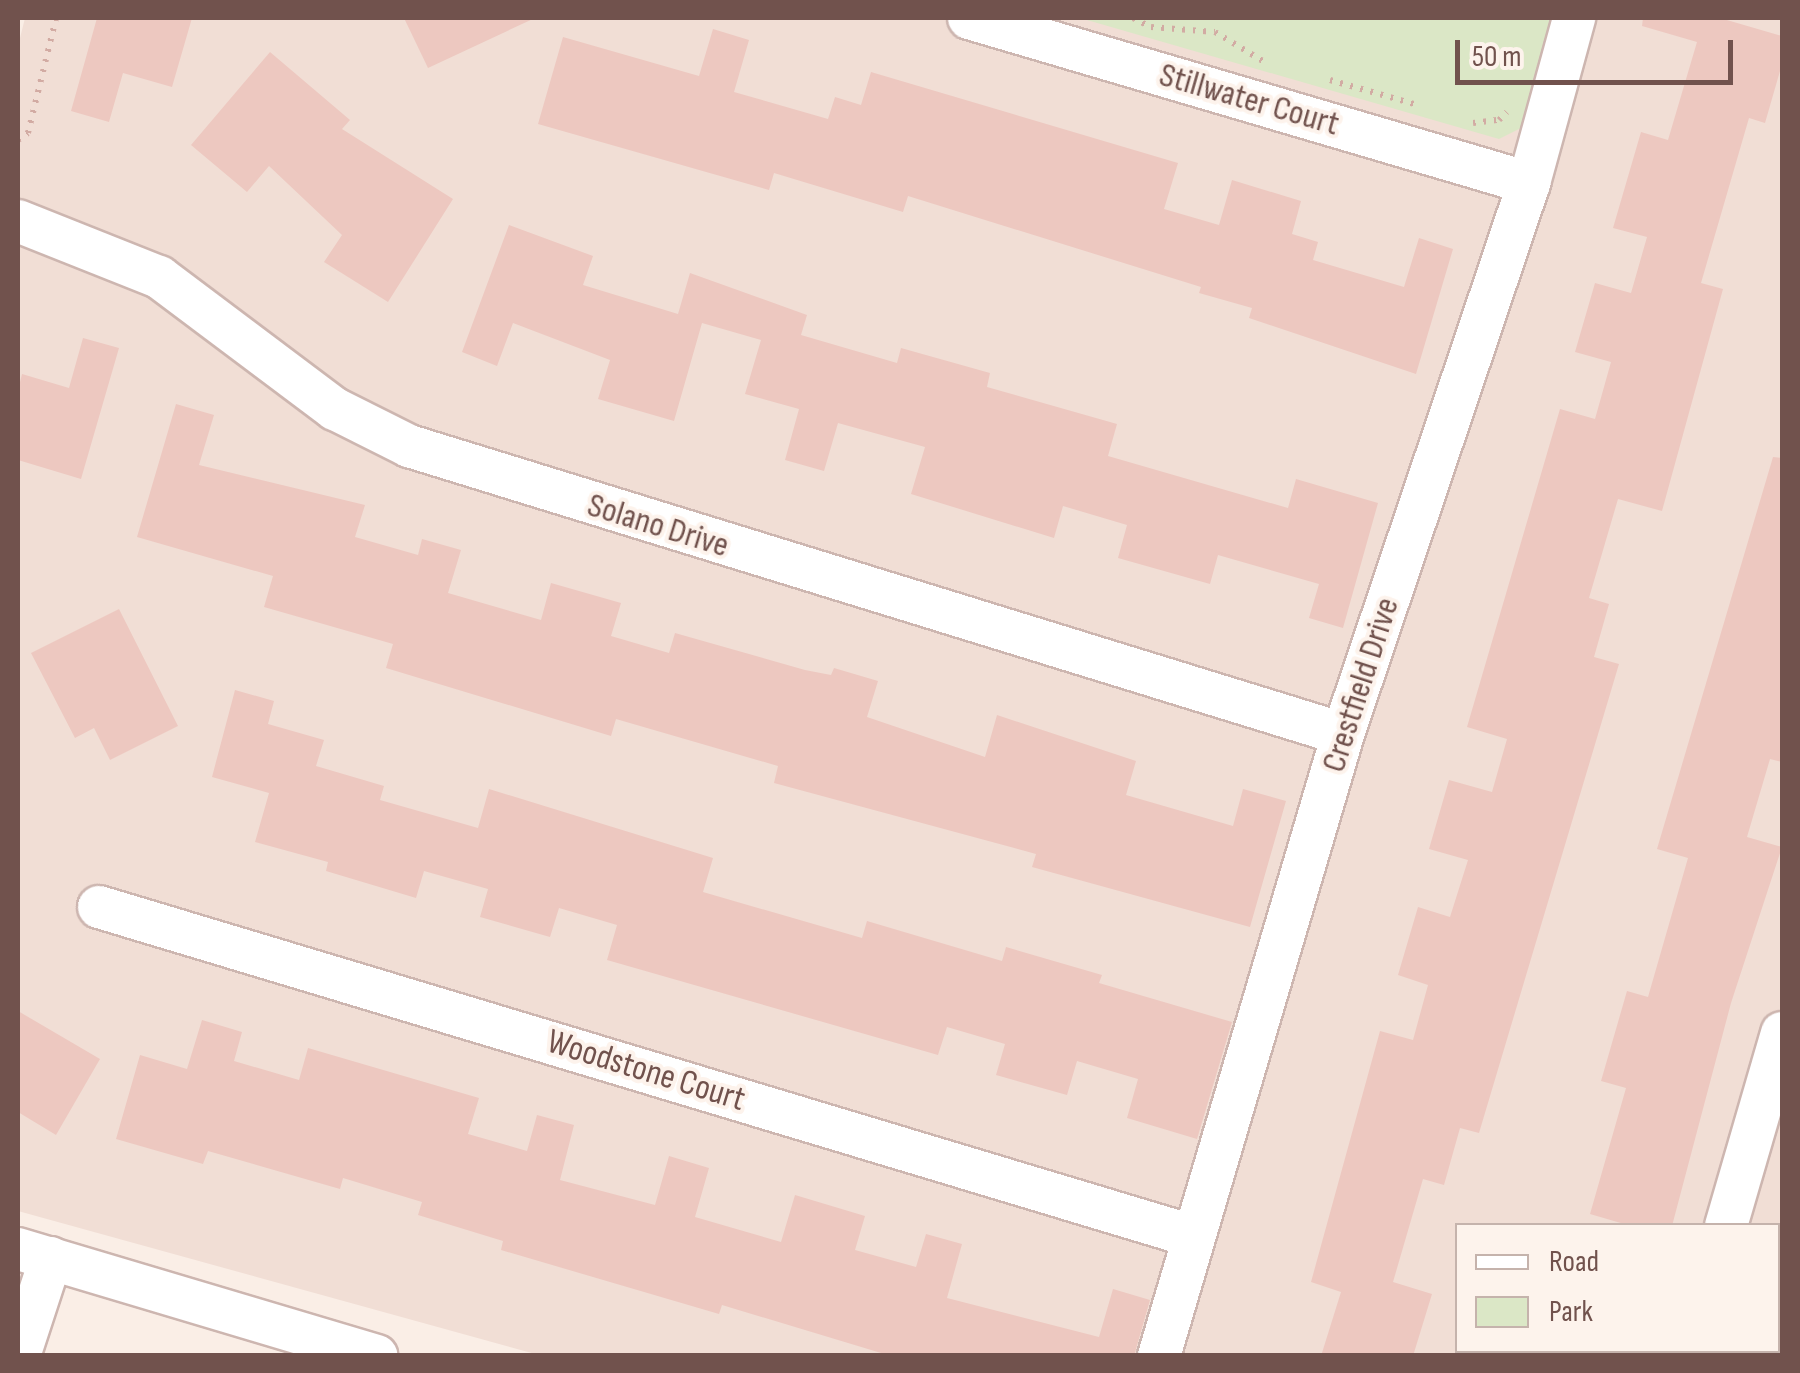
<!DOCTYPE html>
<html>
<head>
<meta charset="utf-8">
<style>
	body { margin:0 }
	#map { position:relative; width:1800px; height:1373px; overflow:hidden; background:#faeee6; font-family:"Sofia Sans Condensed",sans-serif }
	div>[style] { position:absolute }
	.residential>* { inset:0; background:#f1ded5 }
	.green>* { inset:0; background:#dbe7c6 }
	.building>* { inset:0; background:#edc8c0 }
	.path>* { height:6px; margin-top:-3px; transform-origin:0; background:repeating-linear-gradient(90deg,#d2aba3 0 2.5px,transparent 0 10.5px) }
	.roads { filter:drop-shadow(2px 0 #cdb6b0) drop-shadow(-2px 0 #cdb6b0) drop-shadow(0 2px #cdb6b0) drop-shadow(0 -2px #cdb6b0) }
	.minor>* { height:42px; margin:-21px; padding:0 21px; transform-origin:21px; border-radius:21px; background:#fff }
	span { translate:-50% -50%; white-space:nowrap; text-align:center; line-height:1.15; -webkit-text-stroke:8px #fdf3ec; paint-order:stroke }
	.street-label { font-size:35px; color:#71524d }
	.frame { position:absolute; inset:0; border:20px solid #71524d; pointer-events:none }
	.legend { position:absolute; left:1455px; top:1223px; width:325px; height:130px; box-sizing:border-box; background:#fdf3ec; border:2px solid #c5b3ac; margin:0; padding:12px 18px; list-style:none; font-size:30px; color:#71524d }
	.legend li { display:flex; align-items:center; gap:20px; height:50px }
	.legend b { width:50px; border:2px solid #c5b3ac }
	.scale { position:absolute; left:1455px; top:40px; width:278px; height:45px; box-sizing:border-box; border:5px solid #71524d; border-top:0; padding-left:12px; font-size:30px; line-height:35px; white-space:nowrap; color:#71524d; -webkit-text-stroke:8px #fdf3ec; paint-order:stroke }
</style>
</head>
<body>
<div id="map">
	<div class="residential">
		<div style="clip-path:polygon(evenodd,25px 18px,1782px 18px,1782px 1355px,539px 1355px,18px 1211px,18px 46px,25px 18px,1458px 1226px,1778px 1226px,1778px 1350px,1458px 1350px,1458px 1226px)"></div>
	</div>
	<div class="green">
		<div style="clip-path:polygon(1080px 18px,1556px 18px,1521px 128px,1499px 139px)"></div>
	</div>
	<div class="building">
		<div style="clip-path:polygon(97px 18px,192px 18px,172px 87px,123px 73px,109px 122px,71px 111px)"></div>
		<div style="clip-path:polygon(404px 18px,535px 18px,428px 68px)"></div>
		<div style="clip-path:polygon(1643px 18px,1720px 18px,1782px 36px,1782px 64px,1765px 123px,1749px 118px,1701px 283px,1723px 289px,1662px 511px,1618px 499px,1589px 598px,1609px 604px,1594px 657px,1619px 664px,1479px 1133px,1460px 1128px,1444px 1185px,1423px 1179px,1393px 1282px,1432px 1294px,1413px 1356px,1321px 1356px,1341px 1292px,1311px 1282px,1380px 1031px,1413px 1040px,1428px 985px,1398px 975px,1418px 907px,1450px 917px,1468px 860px,1429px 849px,1449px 780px,1492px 792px,1507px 739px,1467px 727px,1560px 409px,1595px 419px,1611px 362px,1575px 352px,1595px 283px,1631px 293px,1647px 237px,1613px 228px,1641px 132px,1668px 140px,1697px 42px,1642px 26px)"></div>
		<div style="clip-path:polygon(713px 29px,749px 40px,734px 92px,828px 119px,835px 97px,861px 105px,871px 72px,1178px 163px,1164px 209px,1219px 225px,1232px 180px,1301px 201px,1292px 234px,1318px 242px,1313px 260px,1404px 287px,1419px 238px,1453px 249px,1416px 374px,1249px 318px,1252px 308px,1199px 293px,1201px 287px,908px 196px,903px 212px,774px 173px,769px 190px,538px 124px,563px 37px,699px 76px)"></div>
		<div style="clip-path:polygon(270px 52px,350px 120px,342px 129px,453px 199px,388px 302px,324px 262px,342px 235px,269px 166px,247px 192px,191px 145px)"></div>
		<div style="clip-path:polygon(509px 225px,593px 256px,583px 285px,678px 314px,690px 273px,807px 315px,801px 335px,897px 363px,901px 348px,990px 373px,987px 387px,1117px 424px,1108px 456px,1288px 508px,1296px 479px,1378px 503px,1343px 628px,1309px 618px,1319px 584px,1218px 555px,1210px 584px,1118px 558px,1127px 525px,1063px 506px,1054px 538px,911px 494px,925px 447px,838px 423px,824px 471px,785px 460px,799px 409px,745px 394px,761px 340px,702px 323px,674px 421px,598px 399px,610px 360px,513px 323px,497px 366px,462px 352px)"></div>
		<div style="clip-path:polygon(83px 338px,119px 348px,81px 479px,18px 460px,18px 390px,22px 374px,69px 388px)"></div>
		<div style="clip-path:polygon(176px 404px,214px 415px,199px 465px,365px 505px,355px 537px,418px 555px,422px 539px,461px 550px,448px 593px,541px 620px,551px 583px,621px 603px,611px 636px,669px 653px,675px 633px,805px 670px,831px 675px,834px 668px,878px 681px,867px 717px,985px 757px,997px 715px,1136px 761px,1126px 795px,1233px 826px,1243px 789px,1286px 801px,1250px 927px,1032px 867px,1036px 854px,774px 783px,778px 766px,616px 719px,611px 736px,386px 668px,393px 644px,264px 607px,273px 576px,137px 537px)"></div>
		<div style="clip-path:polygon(1773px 457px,1782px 458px,1782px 762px,1770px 759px,1747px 837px,1782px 847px,1731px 1003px,1672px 1226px,1631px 1226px,1590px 1214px,1626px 1088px,1601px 1081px,1627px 991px,1648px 997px,1688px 858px,1657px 849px)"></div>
		<div style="clip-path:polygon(119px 609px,178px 726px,110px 760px,94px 728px,75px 738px,31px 653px)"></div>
		<div style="clip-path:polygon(235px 690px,274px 701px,268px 724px,324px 740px,316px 766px,384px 786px,380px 800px,478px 828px,489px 789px,713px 858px,703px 892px,862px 938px,867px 921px,1002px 961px,1006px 947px,1102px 975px,1099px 983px,1232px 1022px,1197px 1139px,1127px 1118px,1138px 1079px,1077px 1061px,1067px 1095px,996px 1075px,1005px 1044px,947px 1027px,938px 1055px,607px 960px,617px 925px,559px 908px,550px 937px,480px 917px,488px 889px,424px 871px,416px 898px,326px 871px,328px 862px,255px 842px,269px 793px,212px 777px)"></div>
		<div style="clip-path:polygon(18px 1011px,100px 1059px,56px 1135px,18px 1112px)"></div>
		<div style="clip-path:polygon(202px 1020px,242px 1032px,234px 1061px,299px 1080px,308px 1048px,479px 1098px,468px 1134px,527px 1151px,537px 1115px,574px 1125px,560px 1180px,655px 1205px,669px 1156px,709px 1168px,695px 1217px,781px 1242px,795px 1195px,865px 1216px,855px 1250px,916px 1267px,926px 1234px,962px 1244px,947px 1298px,1099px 1337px,1113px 1289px,1150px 1300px,1134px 1356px,891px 1356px,722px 1305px,719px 1314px,501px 1250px,503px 1241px,418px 1215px,422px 1202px,343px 1178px,340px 1189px,208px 1151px,203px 1164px,116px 1139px,140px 1055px,187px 1069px)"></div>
	</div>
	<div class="path">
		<div style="left:1133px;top:18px;width:20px;rotate:27deg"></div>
		<div style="left:1151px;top:27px;width:64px;rotate:4.5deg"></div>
		<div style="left:1215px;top:32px;width:60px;rotate:31.3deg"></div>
		<div style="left:1330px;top:80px;width:87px;rotate:15.9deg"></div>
		<div style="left:1473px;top:123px;width:26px;rotate:-7deg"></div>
		<div style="left:1499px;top:120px;width:11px;rotate:-45deg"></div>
		<div style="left:18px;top:140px;width:12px;rotate:-35deg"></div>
		<div style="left:28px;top:133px;width:118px;rotate:-76.3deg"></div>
	</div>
	<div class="roads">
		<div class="minor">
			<div style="left:969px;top:18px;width:584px;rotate:16.42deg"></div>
			<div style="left:18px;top:221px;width:152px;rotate:21.7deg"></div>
			<div style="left:159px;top:277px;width:220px;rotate:36.9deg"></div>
			<div style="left:335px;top:409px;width:83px;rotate:26.6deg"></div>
			<div style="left:409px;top:446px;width:977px;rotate:17.14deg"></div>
			<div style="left:99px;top:907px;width:1141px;rotate:16.75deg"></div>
			<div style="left:1726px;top:1226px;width:201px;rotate:-73.8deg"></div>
			<div style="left:18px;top:1249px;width:374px;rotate:16.6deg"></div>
			<div style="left:19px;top:1356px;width:103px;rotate:-71.9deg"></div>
			<div style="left:1159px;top:1356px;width:649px;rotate:-73.52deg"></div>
			<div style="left:1343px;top:734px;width:582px;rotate:-71.35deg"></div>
			<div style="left:1529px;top:183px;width:171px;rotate:-74.7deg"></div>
			<div style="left:1687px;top:1356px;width:6px;rotate:-72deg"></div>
		</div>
	</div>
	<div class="street-label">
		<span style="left:1249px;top:100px;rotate:16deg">Stillwater Court</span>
		<span style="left:658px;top:526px;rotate:17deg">Solano Drive</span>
		<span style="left:1361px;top:685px;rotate:-72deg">Crestfield Drive</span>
		<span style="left:646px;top:1071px;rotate:17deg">Woodstone Court</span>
	</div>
	<div class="frame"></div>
	<ul class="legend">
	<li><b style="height:12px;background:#fff"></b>Road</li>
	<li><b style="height:28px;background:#dbe7c6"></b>Park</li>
	</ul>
	<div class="scale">50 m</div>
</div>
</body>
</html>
